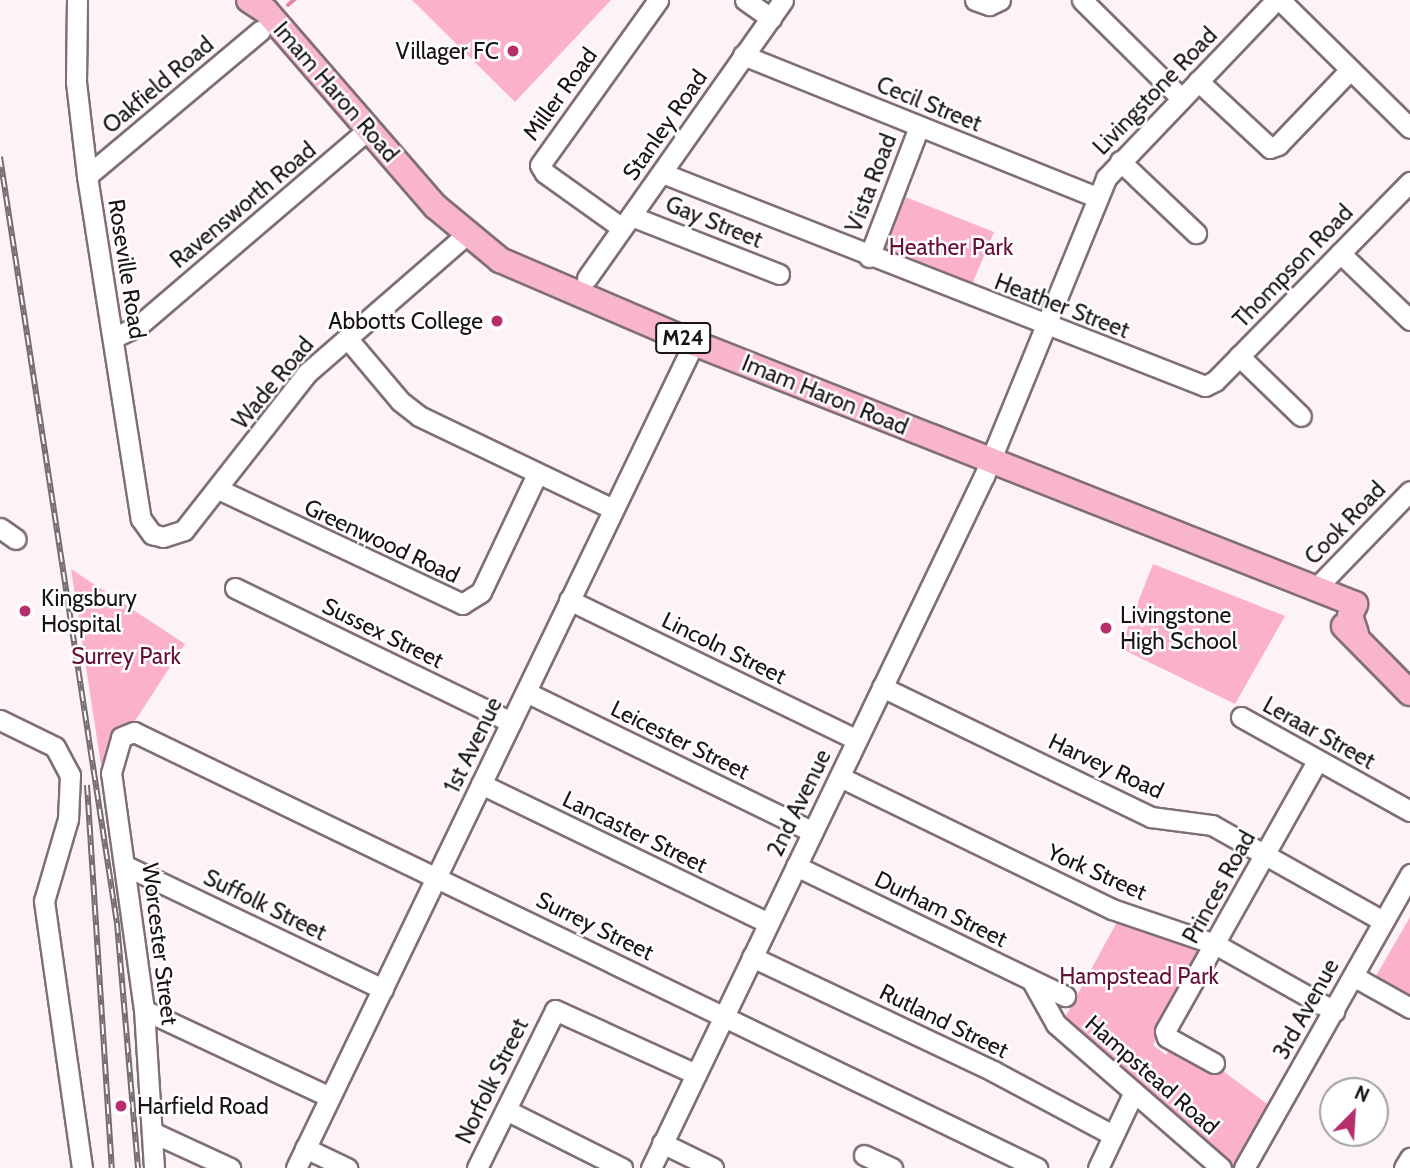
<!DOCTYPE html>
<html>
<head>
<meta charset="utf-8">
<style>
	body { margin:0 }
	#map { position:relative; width:1410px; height:1168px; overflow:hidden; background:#fdf2f5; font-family:Cabin,sans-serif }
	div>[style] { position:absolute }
	.green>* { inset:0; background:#fab1c9 }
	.stream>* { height:3.5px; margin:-1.75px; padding:0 1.75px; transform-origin:1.75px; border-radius:1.75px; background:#e585a7 }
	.roads { filter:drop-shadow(2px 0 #7f6f74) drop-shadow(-2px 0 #7f6f74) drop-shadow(0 2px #7f6f74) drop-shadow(0 -2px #7f6f74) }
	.minor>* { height:19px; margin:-9.5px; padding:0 9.5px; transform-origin:9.5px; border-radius:9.5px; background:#fff }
	.major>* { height:24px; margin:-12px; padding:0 12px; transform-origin:12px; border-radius:12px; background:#f8b5cd }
	.rail>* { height:6px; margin-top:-3px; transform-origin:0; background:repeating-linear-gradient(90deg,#fff 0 10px,#746c6e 0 20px); box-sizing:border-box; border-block:2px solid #746c6e }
	.dots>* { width:19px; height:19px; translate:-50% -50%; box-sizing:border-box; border:4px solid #fff; border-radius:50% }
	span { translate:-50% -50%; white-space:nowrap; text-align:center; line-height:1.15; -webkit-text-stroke:5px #fff; paint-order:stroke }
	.shield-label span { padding:2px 5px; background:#fff; border:2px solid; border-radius:5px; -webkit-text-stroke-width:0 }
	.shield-label { font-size:21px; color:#191315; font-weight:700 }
	.poi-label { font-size:23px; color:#191315 }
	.right { translate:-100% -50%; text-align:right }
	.left { translate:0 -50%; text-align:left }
	.street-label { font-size:23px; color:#191315 }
	.park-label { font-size:23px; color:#661038 }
	.north { position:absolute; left:1319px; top:1077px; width:70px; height:70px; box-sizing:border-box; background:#fff; border:2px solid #a3a1a1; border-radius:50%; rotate:24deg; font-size:19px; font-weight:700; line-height:28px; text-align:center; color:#191315 }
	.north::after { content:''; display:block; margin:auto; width:24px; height:32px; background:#b72e6c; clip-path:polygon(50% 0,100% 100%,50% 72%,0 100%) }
</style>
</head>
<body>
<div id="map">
	<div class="green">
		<div style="clip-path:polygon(412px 0,611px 0,515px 102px)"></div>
		<div style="clip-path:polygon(903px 196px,994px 232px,971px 287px,884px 250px)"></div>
		<div style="clip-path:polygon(1153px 564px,1285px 616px,1235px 704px,1120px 648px)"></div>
		<div style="clip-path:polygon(71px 569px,185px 644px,131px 727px,116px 737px,101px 765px)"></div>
		<div style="clip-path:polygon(1410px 917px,1410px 995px,1376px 976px)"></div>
		<div style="clip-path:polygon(1118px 920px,1208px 950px,1153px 1045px,1166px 1055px,1176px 1036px,1274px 1109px,1239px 1168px,1233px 1168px,1063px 1021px)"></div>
	</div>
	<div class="stream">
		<div style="left:288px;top:5px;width:8px;rotate:-40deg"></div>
	</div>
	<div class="roads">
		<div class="minor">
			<div style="left:77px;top:0;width:82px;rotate:90.7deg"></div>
			<div style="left:76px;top:82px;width:95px;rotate:83.3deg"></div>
			<div style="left:87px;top:176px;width:347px;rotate:81.1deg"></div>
			<div style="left:141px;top:519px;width:19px;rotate:54deg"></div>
			<div style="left:152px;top:534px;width:11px;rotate:15deg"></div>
			<div style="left:163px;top:537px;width:22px;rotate:-18deg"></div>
			<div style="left:184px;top:530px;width:199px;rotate:-51.9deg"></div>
			<div style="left:307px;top:373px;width:211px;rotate:-41deg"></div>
			<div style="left:745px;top:0;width:32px;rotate:35deg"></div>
			<div style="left:975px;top:0;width:15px;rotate:20deg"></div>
			<div style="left:989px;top:5px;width:12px;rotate:-24deg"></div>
			<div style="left:1082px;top:0;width:139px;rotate:44.7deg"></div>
			<div style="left:1280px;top:0;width:182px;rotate:44.6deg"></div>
			<div style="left:743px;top:55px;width:381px;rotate:21.9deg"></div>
			<div style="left:1198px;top:81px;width:98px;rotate:42.9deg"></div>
			<div style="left:1270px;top:148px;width:9px;rotate:-21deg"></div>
			<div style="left:1278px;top:145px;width:104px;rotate:-46.2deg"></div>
			<div style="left:1120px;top:161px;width:105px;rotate:43.5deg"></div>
			<div style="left:662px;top:173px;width:583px;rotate:21.42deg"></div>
			<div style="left:1205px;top:386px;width:11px;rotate:-27deg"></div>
			<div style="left:1215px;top:381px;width:279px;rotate:-45.6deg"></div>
			<div style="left:87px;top:176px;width:226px;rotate:-40deg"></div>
			<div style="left:631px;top:216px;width:159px;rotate:21.4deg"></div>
			<div style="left:622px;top:228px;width:95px;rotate:-144.5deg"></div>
			<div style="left:545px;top:173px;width:9px;rotate:-122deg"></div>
			<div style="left:540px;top:165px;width:203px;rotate:-54.4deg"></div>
			<div style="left:1340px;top:253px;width:97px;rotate:43.7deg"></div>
			<div style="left:869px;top:257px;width:139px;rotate:-69deg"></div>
			<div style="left:587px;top:278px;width:340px;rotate:-54.8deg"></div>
			<div style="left:113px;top:338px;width:28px;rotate:-26deg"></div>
			<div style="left:138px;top:326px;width:304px;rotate:-40.5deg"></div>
			<div style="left:347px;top:338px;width:82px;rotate:49.9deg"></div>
			<div style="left:400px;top:401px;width:24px;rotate:38deg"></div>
			<div style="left:419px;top:416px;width:215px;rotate:25.6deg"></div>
			<div style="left:1239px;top:356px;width:86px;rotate:44.1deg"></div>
			<div style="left:218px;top:489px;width:270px;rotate:25.2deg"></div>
			<div style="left:462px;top:604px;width:22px;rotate:-32deg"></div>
			<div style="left:481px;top:592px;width:131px;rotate:-64.6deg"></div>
			<div style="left:0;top:528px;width:19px;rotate:35deg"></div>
			<div style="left:235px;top:588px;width:307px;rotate:25.9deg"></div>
			<div style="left:1315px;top:589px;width:136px;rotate:-45.9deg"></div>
			<div style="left:569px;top:600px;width:320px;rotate:25.9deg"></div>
			<div style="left:882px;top:687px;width:299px;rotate:25.8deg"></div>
			<div style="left:1151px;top:817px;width:62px;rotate:7.5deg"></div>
			<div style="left:1212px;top:825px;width:196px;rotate:29.3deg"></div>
			<div style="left:526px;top:692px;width:319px;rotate:26deg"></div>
			<div style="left:1241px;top:717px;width:193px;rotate:29.1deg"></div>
			<div style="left:0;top:720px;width:61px;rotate:26.1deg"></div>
			<div style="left:55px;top:747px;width:32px;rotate:62deg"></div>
			<div style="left:70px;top:775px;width:44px;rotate:92.6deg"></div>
			<div style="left:68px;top:819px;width:85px;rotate:106.3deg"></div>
			<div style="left:44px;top:901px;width:270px;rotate:81.9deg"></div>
			<div style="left:840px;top:777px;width:302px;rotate:25.9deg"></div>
			<div style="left:1112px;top:909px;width:109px;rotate:18.8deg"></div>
			<div style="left:1215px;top:944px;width:137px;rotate:29.4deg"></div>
			<div style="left:481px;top:784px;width:319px;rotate:25.8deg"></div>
			<div style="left:126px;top:866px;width:285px;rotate:25.6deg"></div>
			<div style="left:796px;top:866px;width:299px;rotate:25.8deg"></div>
			<div style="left:752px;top:957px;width:267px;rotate:25.3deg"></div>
			<div style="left:993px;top:1071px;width:136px;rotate:28.1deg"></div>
			<div style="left:1353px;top:976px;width:65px;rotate:29.3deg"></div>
			<div style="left:1032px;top:981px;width:49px;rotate:60.8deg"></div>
			<div style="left:1056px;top:1024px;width:219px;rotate:41.1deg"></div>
			<div style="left:144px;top:1010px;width:205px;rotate:25.1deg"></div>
			<div style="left:1214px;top:1063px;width:54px;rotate:-151deg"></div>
			<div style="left:1167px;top:1037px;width:6px;rotate:-108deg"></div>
			<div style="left:1165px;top:1031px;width:310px;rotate:-60.6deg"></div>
			<div style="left:506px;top:1110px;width:130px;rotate:26.6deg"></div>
			<div style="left:154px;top:1133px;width:84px;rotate:24.7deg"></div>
			<div style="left:662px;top:1143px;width:57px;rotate:26.1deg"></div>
			<div style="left:305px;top:1148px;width:47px;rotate:25.5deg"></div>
			<div style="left:864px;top:1155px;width:31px;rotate:25deg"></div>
			<div style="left:154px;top:1168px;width:158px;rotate:-93.6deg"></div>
			<div style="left:144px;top:1010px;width:239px;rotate:-97.9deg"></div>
			<div style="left:111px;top:773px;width:37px;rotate:-74deg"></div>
			<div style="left:121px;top:737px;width:14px;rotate:-21deg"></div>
			<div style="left:134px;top:732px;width:1003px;rotate:25.77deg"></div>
			<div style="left:296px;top:1168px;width:916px;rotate:-64.25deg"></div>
			<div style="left:477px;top:1168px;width:176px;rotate:-63.7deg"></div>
			<div style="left:555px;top:1010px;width:155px;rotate:24.4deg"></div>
			<div style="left:651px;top:1168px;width:768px;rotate:-64.3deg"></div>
			<div style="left:984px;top:476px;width:322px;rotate:-67.7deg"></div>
			<div style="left:1106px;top:178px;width:246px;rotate:-46.3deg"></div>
			<div style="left:1098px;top:1168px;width:84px;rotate:-64.7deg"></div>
			<div style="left:1244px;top:1168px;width:338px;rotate:-60.5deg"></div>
			<div style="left:1404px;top:1168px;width:12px;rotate:-59deg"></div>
		</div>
		<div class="major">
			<div style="left:249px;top:0;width:20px;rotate:33deg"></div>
			<div style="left:266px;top:11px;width:259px;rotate:49.1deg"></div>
			<div style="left:436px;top:207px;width:83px;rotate:39.6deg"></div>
			<div style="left:500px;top:260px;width:211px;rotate:23.2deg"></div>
			<div style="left:694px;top:343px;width:711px;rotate:21.55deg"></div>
			<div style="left:1355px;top:604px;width:13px;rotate:113deg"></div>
			<div style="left:1350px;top:616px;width:18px;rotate:71deg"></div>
			<div style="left:1344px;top:626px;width:94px;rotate:45.4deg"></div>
		</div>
	</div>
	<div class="rail">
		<div style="left:0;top:157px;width:775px;rotate:81.32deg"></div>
		<div style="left:117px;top:923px;width:246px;rotate:85.1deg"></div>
		<div style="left:87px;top:785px;width:384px;rotate:86.3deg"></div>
	</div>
	<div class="dots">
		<div style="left:513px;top:51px;background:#b72e6c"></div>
		<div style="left:497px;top:321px;background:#b72e6c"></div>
		<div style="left:25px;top:611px;background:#b72e6c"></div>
		<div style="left:1106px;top:628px;background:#b72e6c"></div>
		<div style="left:121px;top:1106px;background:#b72e6c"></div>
	</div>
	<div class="shield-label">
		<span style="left:683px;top:338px">M24</span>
	</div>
	<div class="poi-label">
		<span class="right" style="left:499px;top:51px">Villager FC</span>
		<span class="right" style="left:483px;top:321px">Abbotts College</span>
		<span class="left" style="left:41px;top:611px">Kingsbury<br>Hospital</span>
		<span class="left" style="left:1120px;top:628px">Livingstone<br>High School</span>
		<span class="left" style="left:137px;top:1106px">Harfield Road</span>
	</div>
	<div class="street-label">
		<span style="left:158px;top:85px;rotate:-40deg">Oakfield Road</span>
		<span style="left:1155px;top:91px;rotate:-46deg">Livingstone Road</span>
		<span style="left:336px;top:92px;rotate:49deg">Imam Haron Road</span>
		<span style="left:560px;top:94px;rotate:-54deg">Miller Road</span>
		<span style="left:929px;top:104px;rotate:22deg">Cecil Street</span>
		<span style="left:665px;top:125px;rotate:-55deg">Stanley Road</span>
		<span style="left:871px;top:183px;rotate:-69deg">Vista Road</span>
		<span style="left:243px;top:205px;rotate:-40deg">Ravensworth Road</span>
		<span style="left:714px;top:222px;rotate:22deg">Gay Street</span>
		<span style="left:1293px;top:266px;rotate:-46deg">Thompson Road</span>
		<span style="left:127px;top:269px;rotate:81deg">Roseville Road</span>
		<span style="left:1062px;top:306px;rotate:21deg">Heather Street</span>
		<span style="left:273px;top:383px;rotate:-50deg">Wade Road</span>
		<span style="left:825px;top:395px;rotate:22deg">Imam Haron Road</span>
		<span style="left:1345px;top:523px;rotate:-46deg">Cook Road</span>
		<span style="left:382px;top:541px;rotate:25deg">Greenwood Road</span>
		<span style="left:383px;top:633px;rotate:26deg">Sussex Street</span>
		<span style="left:724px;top:648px;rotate:26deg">Lincoln Street</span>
		<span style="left:1319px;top:733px;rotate:29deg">Leraar Street</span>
		<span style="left:680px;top:740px;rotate:26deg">Leicester Street</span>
		<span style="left:473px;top:745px;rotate:-64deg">1st Avenue</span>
		<span style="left:1106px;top:766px;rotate:25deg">Harvey Road</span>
		<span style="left:799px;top:803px;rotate:-64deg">2nd Avenue</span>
		<span style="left:635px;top:832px;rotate:26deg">Lancaster Street</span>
		<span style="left:1097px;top:872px;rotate:24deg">York Street</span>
		<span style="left:1219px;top:887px;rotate:-61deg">Princes Road</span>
		<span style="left:265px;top:905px;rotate:26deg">Suffolk Street</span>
		<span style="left:941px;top:909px;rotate:26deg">Durham Street</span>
		<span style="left:595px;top:926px;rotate:26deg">Surrey Street</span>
		<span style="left:160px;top:944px;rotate:83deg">Worcester Street</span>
		<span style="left:1306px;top:1009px;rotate:-61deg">3rd Avenue</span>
		<span style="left:944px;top:1021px;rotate:26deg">Rutland Street</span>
		<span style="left:1152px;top:1075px;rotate:41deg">Hampstead Road</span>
		<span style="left:492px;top:1081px;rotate:-64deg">Norfolk Street</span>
	</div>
	<div class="park-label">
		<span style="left:951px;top:247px">Heather Park</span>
		<span style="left:126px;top:656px">Surrey Park</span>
		<span style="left:1139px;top:976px">Hampstead Park</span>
	</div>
	<div class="north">N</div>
</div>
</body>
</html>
